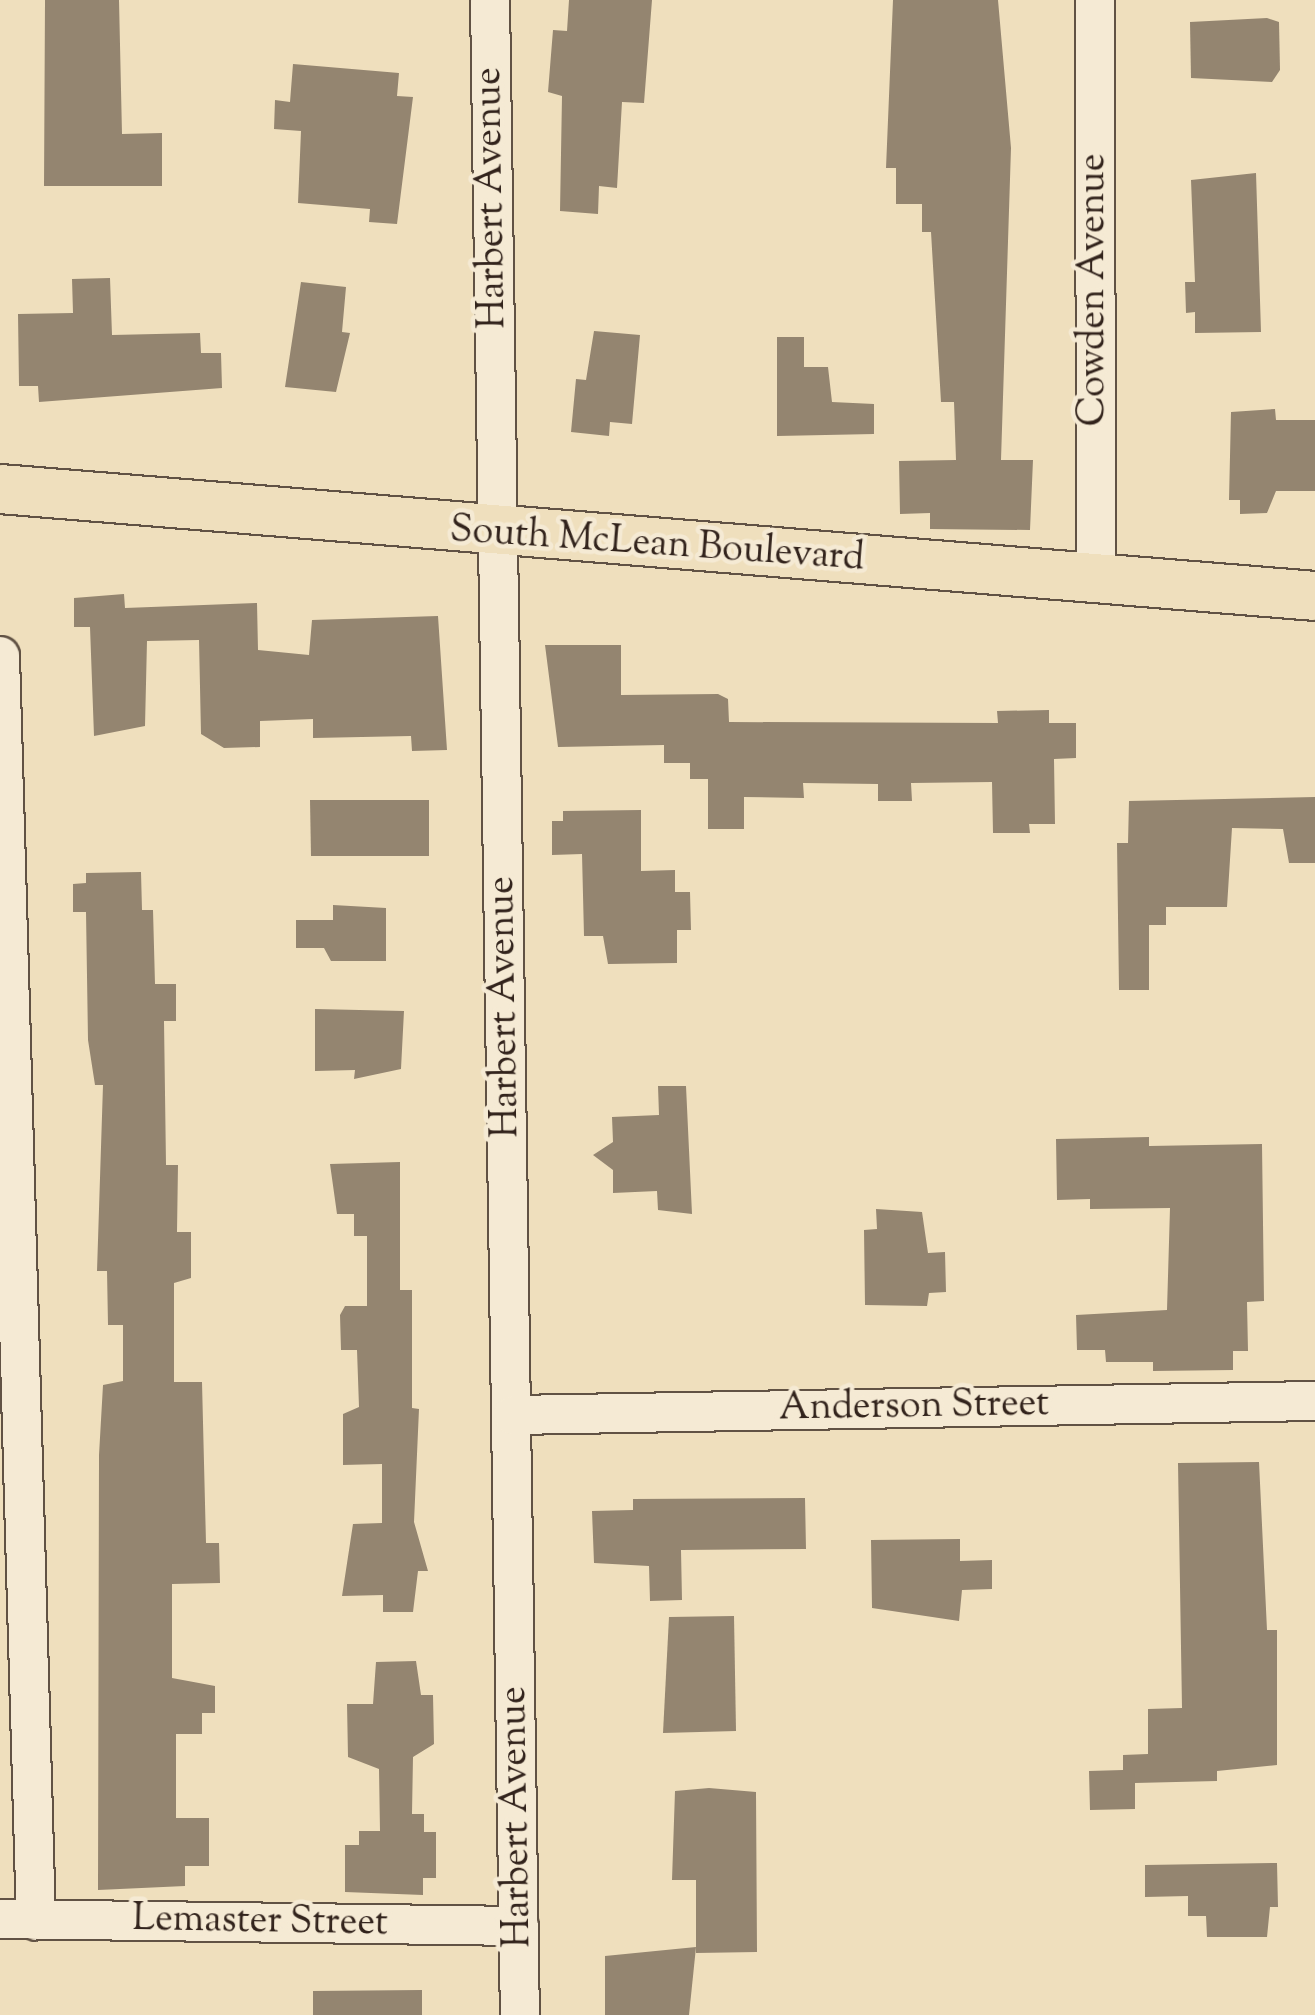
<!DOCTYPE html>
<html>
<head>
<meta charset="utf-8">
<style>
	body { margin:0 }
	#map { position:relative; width:1315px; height:2015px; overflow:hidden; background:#efdfbd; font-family:"Sorts Mill Goudy",serif }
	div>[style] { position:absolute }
	.building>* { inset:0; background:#948570 }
	.roads { filter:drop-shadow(2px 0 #615244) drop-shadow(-2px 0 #615244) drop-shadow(0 2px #615244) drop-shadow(0 -2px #615244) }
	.minor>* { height:38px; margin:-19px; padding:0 19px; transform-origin:19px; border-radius:19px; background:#f5ead4 }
	.major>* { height:48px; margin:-24px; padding:0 24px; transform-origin:24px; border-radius:24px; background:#efdfbd }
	span { translate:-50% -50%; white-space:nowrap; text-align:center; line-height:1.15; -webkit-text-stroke:9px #f5ead4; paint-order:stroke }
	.street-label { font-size:38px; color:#32231c }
</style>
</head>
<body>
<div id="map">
	<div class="building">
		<div style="clip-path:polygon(45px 0,119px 0,122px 134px,162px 133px,162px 186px,44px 186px)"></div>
		<div style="clip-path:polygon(569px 0,652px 0,644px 103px,622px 102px,617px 188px,599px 186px,598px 214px,560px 211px,562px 96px,548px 92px,553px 30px,567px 31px)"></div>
		<div style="clip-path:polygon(893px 0,998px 0,1011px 148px,1001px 460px,1033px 460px,1030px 530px,930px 529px,930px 513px,900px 514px,899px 461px,956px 460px,954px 402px,941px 402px,931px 232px,922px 232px,922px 204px,896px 204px,896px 168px,886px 168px)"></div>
		<div style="clip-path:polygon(1267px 18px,1279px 22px,1280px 70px,1272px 82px,1191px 78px,1190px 22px)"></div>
		<div style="clip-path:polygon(293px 64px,399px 73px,397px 96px,413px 97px,397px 224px,369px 222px,370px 209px,298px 203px,301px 131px,274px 129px,275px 100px,290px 102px)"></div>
		<div style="clip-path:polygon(1256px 173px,1261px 332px,1195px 333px,1195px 312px,1186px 313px,1185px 282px,1195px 282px,1191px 180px)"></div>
		<div style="clip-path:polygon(110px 278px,112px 335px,200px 333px,201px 353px,221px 353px,222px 388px,39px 402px,38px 386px,19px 386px,18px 314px,73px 313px,72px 279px)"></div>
		<div style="clip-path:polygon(301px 282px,346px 287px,342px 332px,350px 333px,336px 392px,285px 387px)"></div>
		<div style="clip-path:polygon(594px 331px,640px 335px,632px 424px,610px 422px,609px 436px,571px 432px,576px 379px,586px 380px)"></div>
		<div style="clip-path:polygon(777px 337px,804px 337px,804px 367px,828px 367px,832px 402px,874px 404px,874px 434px,777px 436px)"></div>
		<div style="clip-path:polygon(1275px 409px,1276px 420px,1315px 420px,1315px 491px,1276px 491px,1267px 513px,1240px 514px,1240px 500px,1229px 500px,1231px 412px)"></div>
		<div style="clip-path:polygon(124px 594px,125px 608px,257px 603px,258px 650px,309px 655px,312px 620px,438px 616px,447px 750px,412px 751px,411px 736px,313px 738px,313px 719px,260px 721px,260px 747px,224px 748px,201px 734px,199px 640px,147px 641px,145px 726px,94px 736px,90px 627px,74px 627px,74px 598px)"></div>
		<div style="clip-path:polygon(545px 645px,621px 645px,621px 695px,718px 694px,728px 699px,729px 722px,998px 723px,997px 711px,1049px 710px,1049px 723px,1076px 723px,1076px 758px,1054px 759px,1055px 824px,1029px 824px,1030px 833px,993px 833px,992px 782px,911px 783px,912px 801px,878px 801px,878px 784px,803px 783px,804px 798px,744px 797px,744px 829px,708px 829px,708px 779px,690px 779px,690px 763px,664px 763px,664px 745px,558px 747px)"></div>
		<div style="clip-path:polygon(1315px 797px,1315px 863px,1289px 863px,1283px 829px,1232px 828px,1227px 907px,1166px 907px,1166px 925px,1149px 925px,1149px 990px,1119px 990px,1117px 843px,1128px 843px,1129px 801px)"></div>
		<div style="clip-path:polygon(310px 800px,429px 800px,429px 856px,311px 856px)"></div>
		<div style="clip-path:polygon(641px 810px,641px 871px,675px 870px,675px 892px,690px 892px,691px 930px,677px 930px,677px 963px,608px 964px,603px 936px,584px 936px,582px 854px,552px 855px,552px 821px,563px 821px,563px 811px)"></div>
		<div style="clip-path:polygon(141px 872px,142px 910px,153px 910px,155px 984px,176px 984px,176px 1021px,164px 1021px,166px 1165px,178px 1165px,177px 1232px,191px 1232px,191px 1278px,174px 1283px,174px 1382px,202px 1382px,206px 1543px,219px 1543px,220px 1583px,172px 1584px,172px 1678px,215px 1686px,215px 1713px,202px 1713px,202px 1734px,176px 1734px,176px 1818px,209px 1818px,209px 1866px,185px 1866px,185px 1886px,98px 1890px,99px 1455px,103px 1385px,123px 1381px,123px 1325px,108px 1325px,107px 1271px,97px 1271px,103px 1085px,95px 1085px,88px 1040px,86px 912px,73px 912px,73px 884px,86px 883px,86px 873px)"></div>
		<div style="clip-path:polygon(333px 905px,386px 908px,386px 961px,331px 961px,324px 948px,296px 948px,296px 920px,333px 920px)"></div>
		<div style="clip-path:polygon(315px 1009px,404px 1011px,401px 1069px,354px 1079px,355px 1070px,315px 1071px)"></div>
		<div style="clip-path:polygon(658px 1086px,686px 1086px,692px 1214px,658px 1210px,657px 1191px,613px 1193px,613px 1170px,593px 1155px,613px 1142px,612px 1117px,659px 1115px)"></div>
		<div style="clip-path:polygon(1149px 1137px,1149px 1146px,1262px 1144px,1264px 1301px,1247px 1302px,1248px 1351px,1233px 1351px,1233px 1370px,1153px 1371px,1153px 1362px,1106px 1362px,1105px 1350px,1077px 1350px,1076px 1315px,1167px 1310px,1170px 1208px,1090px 1209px,1090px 1199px,1057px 1200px,1056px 1139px)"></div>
		<div style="clip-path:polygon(400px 1162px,400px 1290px,412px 1290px,412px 1408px,419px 1409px,414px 1522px,428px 1571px,418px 1571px,413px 1612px,383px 1612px,383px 1595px,342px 1596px,353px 1524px,382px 1523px,382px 1464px,343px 1465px,343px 1414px,359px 1407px,357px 1350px,341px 1350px,340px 1315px,345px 1306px,367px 1306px,367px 1236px,354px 1236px,354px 1214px,337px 1214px,330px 1164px)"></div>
		<div style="clip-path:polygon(876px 1209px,922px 1212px,928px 1253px,945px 1252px,946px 1292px,929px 1293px,927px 1306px,865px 1305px,864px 1230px,877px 1229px)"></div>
		<div style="clip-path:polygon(1259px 1462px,1267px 1630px,1277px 1630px,1277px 1765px,1217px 1771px,1217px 1781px,1135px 1783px,1135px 1809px,1090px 1810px,1089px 1771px,1123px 1770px,1123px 1755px,1148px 1754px,1148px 1709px,1182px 1708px,1178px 1463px)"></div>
		<div style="clip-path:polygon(805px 1498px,806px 1549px,681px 1550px,682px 1600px,650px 1601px,649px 1566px,594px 1563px,592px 1511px,633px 1510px,633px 1499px)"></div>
		<div style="clip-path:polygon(960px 1539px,960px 1561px,992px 1560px,992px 1589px,962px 1590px,959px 1621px,872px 1608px,871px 1540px)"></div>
		<div style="clip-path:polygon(734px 1616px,736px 1731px,663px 1733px,669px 1617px)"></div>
		<div style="clip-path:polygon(416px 1661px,421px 1695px,433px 1695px,434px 1744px,413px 1757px,412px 1814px,424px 1814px,424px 1832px,436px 1832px,436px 1878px,423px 1878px,423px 1895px,345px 1892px,345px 1845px,359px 1845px,359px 1831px,380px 1831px,379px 1769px,348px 1757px,347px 1704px,373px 1704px,376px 1662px)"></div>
		<div style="clip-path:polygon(709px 1788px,756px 1792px,757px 1952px,696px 1953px,696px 1880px,672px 1880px,675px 1791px)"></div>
		<div style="clip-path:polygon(1277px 1863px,1278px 1907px,1270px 1907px,1267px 1937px,1207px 1937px,1206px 1916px,1188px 1916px,1188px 1896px,1145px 1897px,1145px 1865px)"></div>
		<div style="clip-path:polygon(696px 1947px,689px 2015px,605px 2015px,605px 1956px)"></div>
		<div style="clip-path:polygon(422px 1990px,422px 2015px,313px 2015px,313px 1991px)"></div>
	</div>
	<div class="roads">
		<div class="minor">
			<div style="left:490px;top:0;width:2015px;rotate:89.15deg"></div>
			<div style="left:1095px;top:0;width:579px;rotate:89.9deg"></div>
			<div style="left:0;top:656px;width:1265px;rotate:88.37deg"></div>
			<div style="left:513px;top:1415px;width:802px;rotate:-1deg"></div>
			<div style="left:0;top:1919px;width:519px;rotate:0.77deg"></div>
		</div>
		<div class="major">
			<div style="left:0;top:489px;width:1319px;rotate:4.65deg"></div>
		</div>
	</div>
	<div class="street-label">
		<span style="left:493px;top:198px;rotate:-91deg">Harbert Avenue</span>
		<span style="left:1095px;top:290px;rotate:-90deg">Cowden Avenue</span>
		<span style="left:657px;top:546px;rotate:4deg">South McLean Boulevard</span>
		<span style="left:506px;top:1007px;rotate:-91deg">Harbert Avenue</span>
		<span style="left:914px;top:1408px;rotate:-1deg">Anderson Street</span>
		<span style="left:518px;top:1817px;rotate:-91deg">Harbert Avenue</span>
		<span style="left:260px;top:1923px;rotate:1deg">Lemaster Street</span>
	</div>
</div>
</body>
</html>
